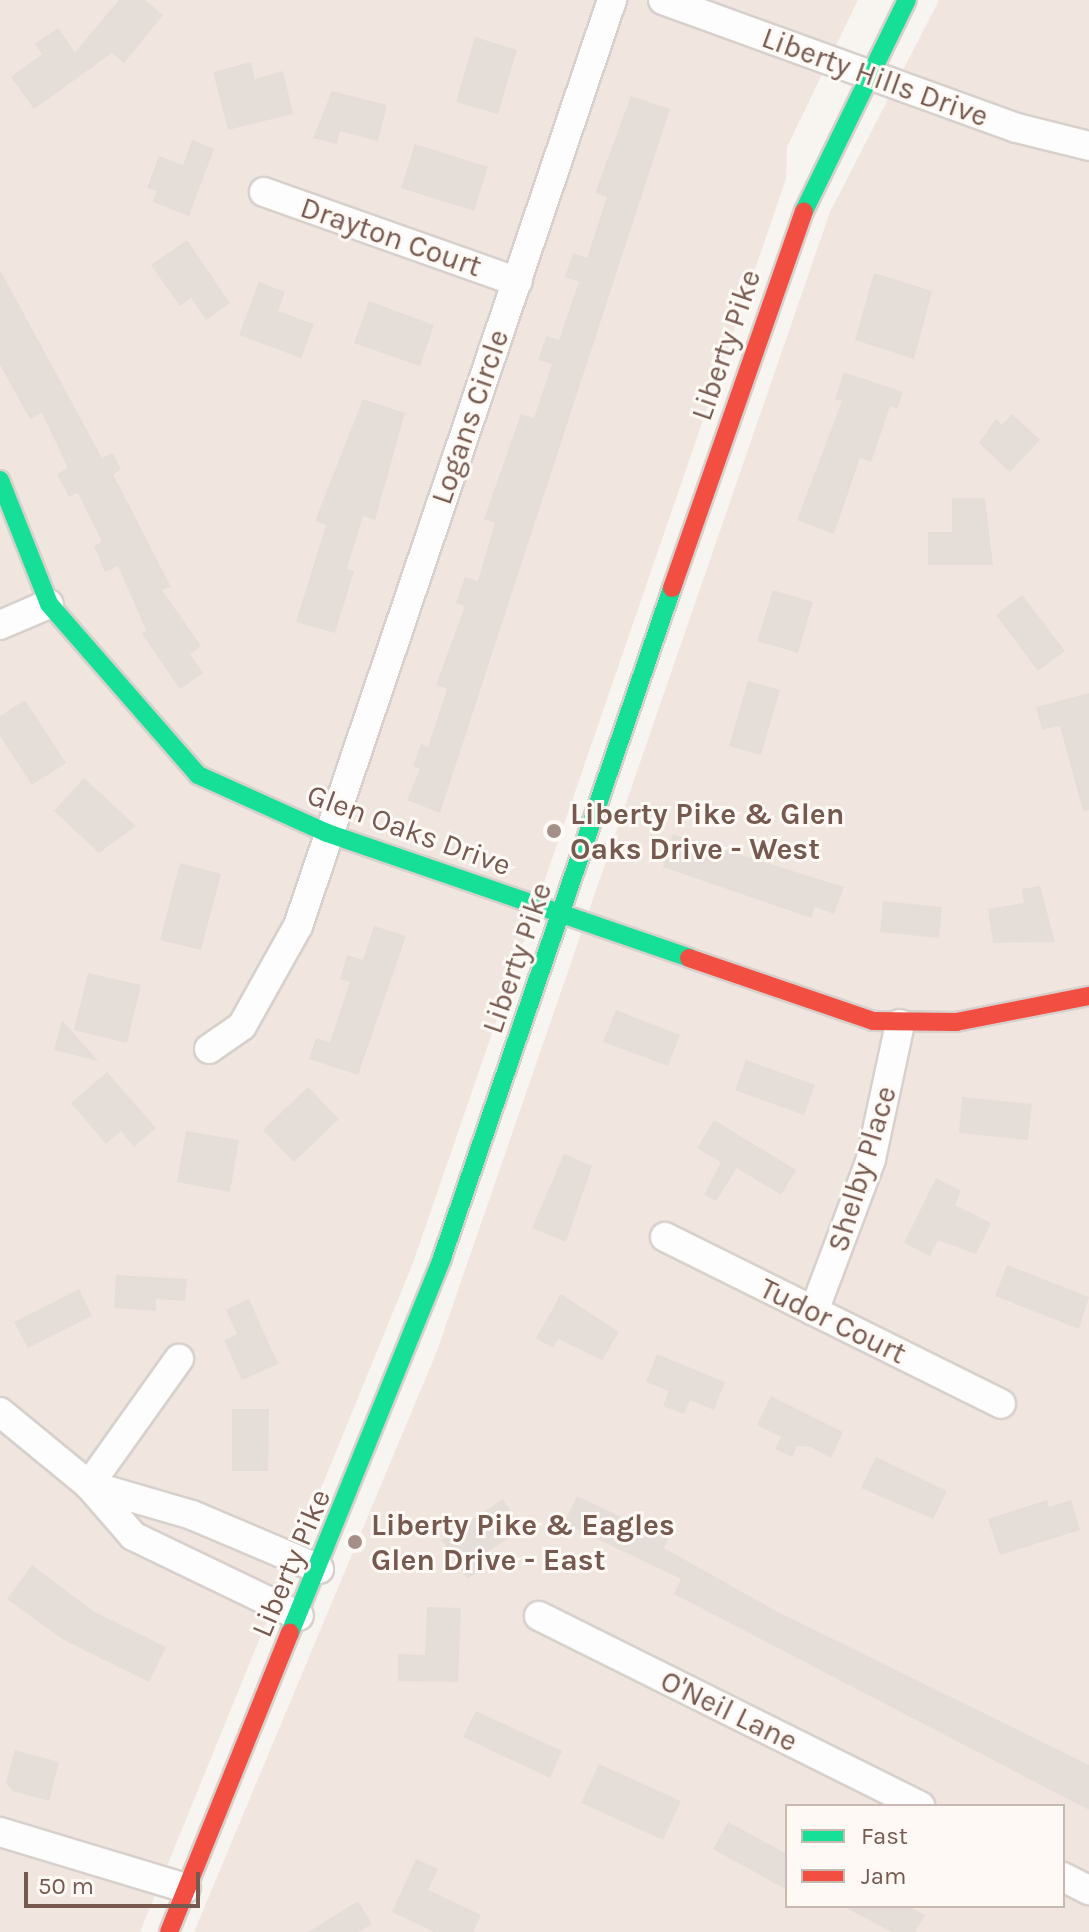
<!DOCTYPE html>
<html>
<head>
<meta charset="utf-8">
<style>
	body { margin:0 }
	#map { position:relative; width:1089px; height:1932px; overflow:hidden; background:#f8f4f0; font-family:Karla,sans-serif }
	div>[style] { position:absolute }
	.residential>* { inset:0; background:#f0e6df }
	.building>* { inset:0; background:#e5ddd7 }
	.roads { filter:drop-shadow(2px 0 #d7d0cc) drop-shadow(-2px 0 #d7d0cc) drop-shadow(0 2px #d7d0cc) drop-shadow(0 -2px #d7d0cc) }
	.street>* { height:28px; margin:-14px; padding:0 14px; transform-origin:14px; border-radius:14px; background:#fefdfd }
	.fast>* { height:18px; margin:-9px; padding:0 9px; transform-origin:9px; border-radius:9px; background:#16e098 }
	.jam>* { height:18px; margin:-9px; padding:0 9px; transform-origin:9px; border-radius:9px; background:#f24e42 }
	.dots>* { width:22px; height:22px; translate:-50% -50%; box-sizing:border-box; border:4px solid #fef9f4; border-radius:50% }
	span { translate:-50% -50%; white-space:nowrap; text-align:center; line-height:1.15; -webkit-text-stroke:6px #fef9f4; paint-order:stroke }
	.street-label { font-size:30px; color:#765a50 }
	.poi-label { font-size:30px; color:#765a50; font-weight:700 }
	.left { translate:0 -50%; text-align:left }
	.legend { position:absolute; left:785px; top:1804px; width:280px; height:104px; box-sizing:border-box; background:#fef9f4; border:2px solid #c8b9b2; margin:0; padding:10px 14px; list-style:none; font-size:24px; color:#765a50 }
	.legend li { display:flex; align-items:center; gap:16px; height:40px }
	.legend b { width:40px; border:2px solid #c8b9b2 }
	.scale { position:absolute; left:24px; top:1872px; width:176px; height:36px; box-sizing:border-box; border:4px solid #765a50; border-top:0; padding-left:10px; font-size:24px; line-height:28px; white-space:nowrap; color:#765a50; -webkit-text-stroke:6px #fef9f4; paint-order:stroke }
</style>
</head>
<body>
<div id="map">
	<div class="residential">
		<div style="clip-path:polygon(0 0,858px 0,787px 147px,786px 179px,413px 1263px,140px 1932px,0 1932px)"></div>
		<div style="clip-path:polygon(evenodd,939px 0,1089px 0,1089px 1932px,194px 1932px,437px 1351px,830px 212px,939px 0,787px 1806px,1063px 1806px,1063px 1906px,787px 1906px,787px 1806px)"></div>
	</div>
	<div class="building">
		<div style="clip-path:polygon(119px 0,145px 0,163px 15px,124px 63px,112px 53px,34px 109px,11px 77px,42px 54px,35px 44px,58px 28px,75px 52px)"></div>
		<div style="clip-path:polygon(475px 37px,517px 50px,498px 114px,456px 102px)"></div>
		<div style="clip-path:polygon(251px 62px,255px 79px,283px 71px,293px 114px,228px 130px,213px 72px)"></div>
		<div style="clip-path:polygon(332px 91px,387px 105px,378px 141px,340px 131px,337px 144px,313px 138px)"></div>
		<div style="clip-path:polygon(631px 96px,670px 109px,440px 813px,407px 800px,420px 769px,413px 766px,421px 744px,428px 747px,447px 689px,436px 685px,465px 606px,456px 603px,465px 577px,478px 581px,495px 523px,484px 519px,521px 414px,534px 418px,552px 364px,538px 360px,546px 336px,559px 340px,579px 282px,565px 277px,573px 253px,587px 258px,607px 197px,595px 193px)"></div>
		<div style="clip-path:polygon(192px 140px,214px 149px,189px 216px,153px 202px,156px 191px,147px 188px,159px 156px,183px 165px)"></div>
		<div style="clip-path:polygon(415px 144px,488px 167px,474px 211px,401px 188px)"></div>
		<div style="clip-path:polygon(187px 240px,230px 303px,206px 320px,191px 298px,180px 306px,151px 265px)"></div>
		<div style="clip-path:polygon(0 270px,102px 458px,113px 453px,121px 470px,113px 474px,171px 587px,162px 590px,201px 646px,190px 654px,203px 673px,180px 689px,142px 634px,146px 630px,118px 566px,105px 572px,94px 546px,102px 542px,78px 493px,69px 497px,57px 474px,68px 468px,42px 413px,30px 419px,0 365px)"></div>
		<div style="clip-path:polygon(874px 273px,932px 291px,914px 359px,855px 340px)"></div>
		<div style="clip-path:polygon(259px 282px,285px 292px,278px 311px,314px 324px,301px 358px,239px 335px)"></div>
		<div style="clip-path:polygon(369px 301px,434px 325px,420px 366px,354px 343px)"></div>
		<div style="clip-path:polygon(844px 372px,903px 392px,897px 409px,890px 406px,871px 462px,860px 458px,834px 534px,797px 520px,842px 401px,835px 399px)"></div>
		<div style="clip-path:polygon(363px 399px,405px 413px,375px 520px,363px 516px,347px 569px,354px 571px,335px 633px,296px 622px,326px 525px,315px 521px)"></div>
		<div style="clip-path:polygon(1012px 414px,1040px 440px,1010px 472px,979px 443px,996px 419px,1002px 425px)"></div>
		<div style="clip-path:polygon(952px 498px,985px 498px,993px 565px,928px 565px,928px 532px,952px 532px)"></div>
		<div style="clip-path:polygon(773px 590px,813px 602px,798px 653px,757px 641px)"></div>
		<div style="clip-path:polygon(1022px 595px,1065px 651px,1038px 671px,996px 615px)"></div>
		<div style="clip-path:polygon(748px 681px,780px 690px,761px 755px,729px 746px)"></div>
		<div style="clip-path:polygon(1089px 693px,1089px 810px,1083px 811px,1060px 726px,1042px 730px,1036px 707px)"></div>
		<div style="clip-path:polygon(25px 700px,66px 763px,32px 785px,0 736px,0 716px)"></div>
		<div style="clip-path:polygon(84px 778px,136px 826px,99px 853px,54px 811px)"></div>
		<div style="clip-path:polygon(673px 834px,844px 887px,834px 914px,815px 907px,811px 918px,663px 867px)"></div>
		<div style="clip-path:polygon(180px 863px,221px 874px,201px 950px,160px 940px)"></div>
		<div style="clip-path:polygon(1040px 886px,1055px 942px,993px 943px,988px 909px,1024px 903px,1022px 889px)"></div>
		<div style="clip-path:polygon(883px 901px,942px 907px,939px 938px,880px 932px)"></div>
		<div style="clip-path:polygon(374px 926px,406px 936px,358px 1075px,309px 1059px,316px 1038px,330px 1042px,350px 982px,340px 979px,347px 955px,363px 960px)"></div>
		<div style="clip-path:polygon(88px 973px,141px 985px,127px 1043px,74px 1030px)"></div>
		<div style="clip-path:polygon(616px 1010px,680px 1035px,668px 1066px,603px 1042px)"></div>
		<div style="clip-path:polygon(62px 1020px,98px 1061px,54px 1050px)"></div>
		<div style="clip-path:polygon(746px 1060px,815px 1085px,804px 1115px,735px 1090px)"></div>
		<div style="clip-path:polygon(107px 1072px,156px 1128px,134px 1147px,121px 1131px,106px 1144px,71px 1103px)"></div>
		<div style="clip-path:polygon(308px 1087px,339px 1119px,294px 1162px,263px 1130px)"></div>
		<div style="clip-path:polygon(962px 1097px,1032px 1104px,1028px 1140px,959px 1133px)"></div>
		<div style="clip-path:polygon(714px 1120px,796px 1170px,781px 1195px,737px 1168px,716px 1201px,704px 1195px,721px 1162px,697px 1148px)"></div>
		<div style="clip-path:polygon(186px 1131px,239px 1140px,230px 1192px,177px 1182px)"></div>
		<div style="clip-path:polygon(564px 1154px,592px 1166px,566px 1242px,532px 1228px)"></div>
		<div style="clip-path:polygon(936px 1178px,961px 1191px,955px 1205px,991px 1223px,976px 1254px,938px 1240px,930px 1256px,904px 1243px)"></div>
		<div style="clip-path:polygon(1007px 1265px,1089px 1297px,1079px 1329px,995px 1296px)"></div>
		<div style="clip-path:polygon(116px 1275px,187px 1279px,185px 1301px,156px 1299px,156px 1311px,114px 1308px)"></div>
		<div style="clip-path:polygon(79px 1289px,92px 1316px,28px 1348px,14px 1322px)"></div>
		<div style="clip-path:polygon(561px 1294px,619px 1332px,602px 1360px,558px 1339px,553px 1348px,536px 1338px)"></div>
		<div style="clip-path:polygon(249px 1299px,278px 1364px,242px 1380px,224px 1340px,237px 1334px,226px 1310px)"></div>
		<div style="clip-path:polygon(657px 1354px,725px 1382px,714px 1410px,690px 1400px,684px 1414px,663px 1406px,669px 1391px,646px 1382px)"></div>
		<div style="clip-path:polygon(771px 1396px,843px 1432px,831px 1458px,810px 1447px,797px 1446px,792px 1457px,775px 1449px,781px 1437px,757px 1425px)"></div>
		<div style="clip-path:polygon(232px 1409px,269px 1409px,268px 1471px,232px 1471px)"></div>
		<div style="clip-path:polygon(876px 1457px,947px 1491px,933px 1519px,861px 1488px)"></div>
		<div style="clip-path:polygon(577px 1496px,668px 1539px,664px 1548px,774px 1610px,1089px 1765px,1089px 1810px,674px 1594px,681px 1579px,564px 1523px)"></div>
		<div style="clip-path:polygon(503px 1499px,522px 1529px,478px 1558px,484px 1568px,467px 1579px,442px 1540px)"></div>
		<div style="clip-path:polygon(1047px 1500px,1049px 1507px,1071px 1500px,1080px 1530px,1000px 1555px,988px 1519px)"></div>
		<div style="clip-path:polygon(32px 1565px,93px 1611px,166px 1647px,149px 1682px,62px 1639px,7px 1599px)"></div>
		<div style="clip-path:polygon(427px 1607px,461px 1608px,458px 1682px,398px 1681px,398px 1654px,425px 1655px)"></div>
		<div style="clip-path:polygon(476px 1711px,562px 1751px,550px 1778px,463px 1737px)"></div>
		<div style="clip-path:polygon(15px 1750px,59px 1762px,49px 1801px,12px 1791px,6px 1782px)"></div>
		<div style="clip-path:polygon(599px 1764px,681px 1801px,663px 1840px,581px 1803px)"></div>
		<div style="clip-path:polygon(728px 1822px,787px 1854px,787px 1890px,713px 1849px)"></div>
		<div style="clip-path:polygon(416px 1859px,438px 1869px,428px 1890px,481px 1915px,473px 1932px,434px 1932px,392px 1912px)"></div>
		<div style="clip-path:polygon(358px 1901px,372px 1924px,359px 1932px,308px 1932px)"></div>
		<div style="clip-path:polygon(842px 1906px,908px 1906px,925px 1915px,915px 1932px,892px 1932px)"></div>
	</div>
	<div class="roads">
		<div class="street">
			<div style="left:663px;top:0;width:376px;rotate:19.9deg"></div>
			<div style="left:1017px;top:128px;width:74px;rotate:14deg"></div>
			<div style="left:264px;top:192px;width:269px;rotate:19.5deg"></div>
			<div style="left:0;top:625px;width:53px;rotate:-23.2deg"></div>
			<div style="left:209px;top:1049px;width:40px;rotate:-34.9deg"></div>
			<div style="left:242px;top:1026px;width:115px;rotate:-60.8deg"></div>
			<div style="left:298px;top:926px;width:978px;rotate:-71.27deg"></div>
			<div style="left:665px;top:1237px;width:375px;rotate:26.4deg"></div>
			<div style="left:814px;top:1311px;width:162px;rotate:-69.4deg"></div>
			<div style="left:871px;top:1159px;width:138px;rotate:-77.9deg"></div>
			<div style="left:0;top:1412px;width:115px;rotate:39.4deg"></div>
			<div style="left:89px;top:1485px;width:67px;rotate:49.2deg"></div>
			<div style="left:133px;top:1536px;width:184px;rotate:25.7deg"></div>
			<div style="left:89px;top:1485px;width:107px;rotate:16.2deg"></div>
			<div style="left:192px;top:1515px;width:138px;rotate:23deg"></div>
			<div style="left:89px;top:1485px;width:155px;rotate:-54.5deg"></div>
			<div style="left:539px;top:1616px;width:426px;rotate:26.5deg"></div>
			<div style="left:0;top:1832px;width:194px;rotate:16.8deg"></div>
			<div style="left:1063px;top:1877px;width:29px;rotate:27deg"></div>
		</div>
		<div class="fast">
			<div style="left:804px;top:211px;width:235px;rotate:-64deg"></div>
			<div style="left:0;top:480px;width:133px;rotate:68.4deg"></div>
			<div style="left:49px;top:604px;width:227px;rotate:48.9deg"></div>
			<div style="left:198px;top:775px;width:141px;rotate:24.2deg"></div>
			<div style="left:327px;top:833px;width:383px;rotate:19deg"></div>
			<div style="left:290px;top:1633px;width:405px;rotate:-67.9deg"></div>
			<div style="left:442px;top:1258px;width:708px;rotate:-71.05deg"></div>
		</div>
		<div class="jam">
			<div style="left:672px;top:588px;width:399px;rotate:-70.7deg"></div>
			<div style="left:689px;top:958px;width:194px;rotate:18.9deg"></div>
			<div style="left:873px;top:1021px;width:83px;rotate:0.7deg"></div>
			<div style="left:956px;top:1022px;width:136px;rotate:-11.1deg"></div>
			<div style="left:169px;top:1932px;width:323px;rotate:-68deg"></div>
		</div>
	</div>
	<div class="dots">
		<div style="left:554px;top:831px;background:#a49088"></div>
		<div style="left:355px;top:1542px;background:#a49088"></div>
	</div>
	<div class="street-label">
		<span style="left:875px;top:77px;rotate:20deg">Liberty Hills Drive</span>
		<span style="left:391px;top:237px;rotate:19deg">Drayton Court</span>
		<span style="left:726px;top:345px;rotate:-71deg">Liberty Pike</span>
		<span style="left:470px;top:417px;rotate:-71deg">Logans Circle</span>
		<span style="left:409px;top:830px;rotate:20deg">Glen Oaks Drive</span>
		<span style="left:517px;top:958px;rotate:-71deg">Liberty Pike</span>
		<span style="left:862px;top:1169px;rotate:-73deg">Shelby Place</span>
		<span style="left:833px;top:1321px;rotate:26deg">Tudor Court</span>
		<span style="left:291px;top:1563px;rotate:-67deg">Liberty Pike</span>
		<span style="left:729px;top:1711px;rotate:26deg">O'Neil Lane</span>
	</div>
	<div class="poi-label">
		<span class="left" style="left:570px;top:831px">Liberty Pike &amp; Glen<br>Oaks Drive - West</span>
		<span class="left" style="left:371px;top:1542px">Liberty Pike &amp; Eagles<br>Glen Drive - East</span>
	</div>
	<ul class="legend">
	<li><b style="height:10px;background:#16e098"></b>Fast</li>
	<li><b style="height:10px;background:#f24e42"></b>Jam</li>
	</ul>
	<div class="scale">50 m</div>
</div>
</body>
</html>
